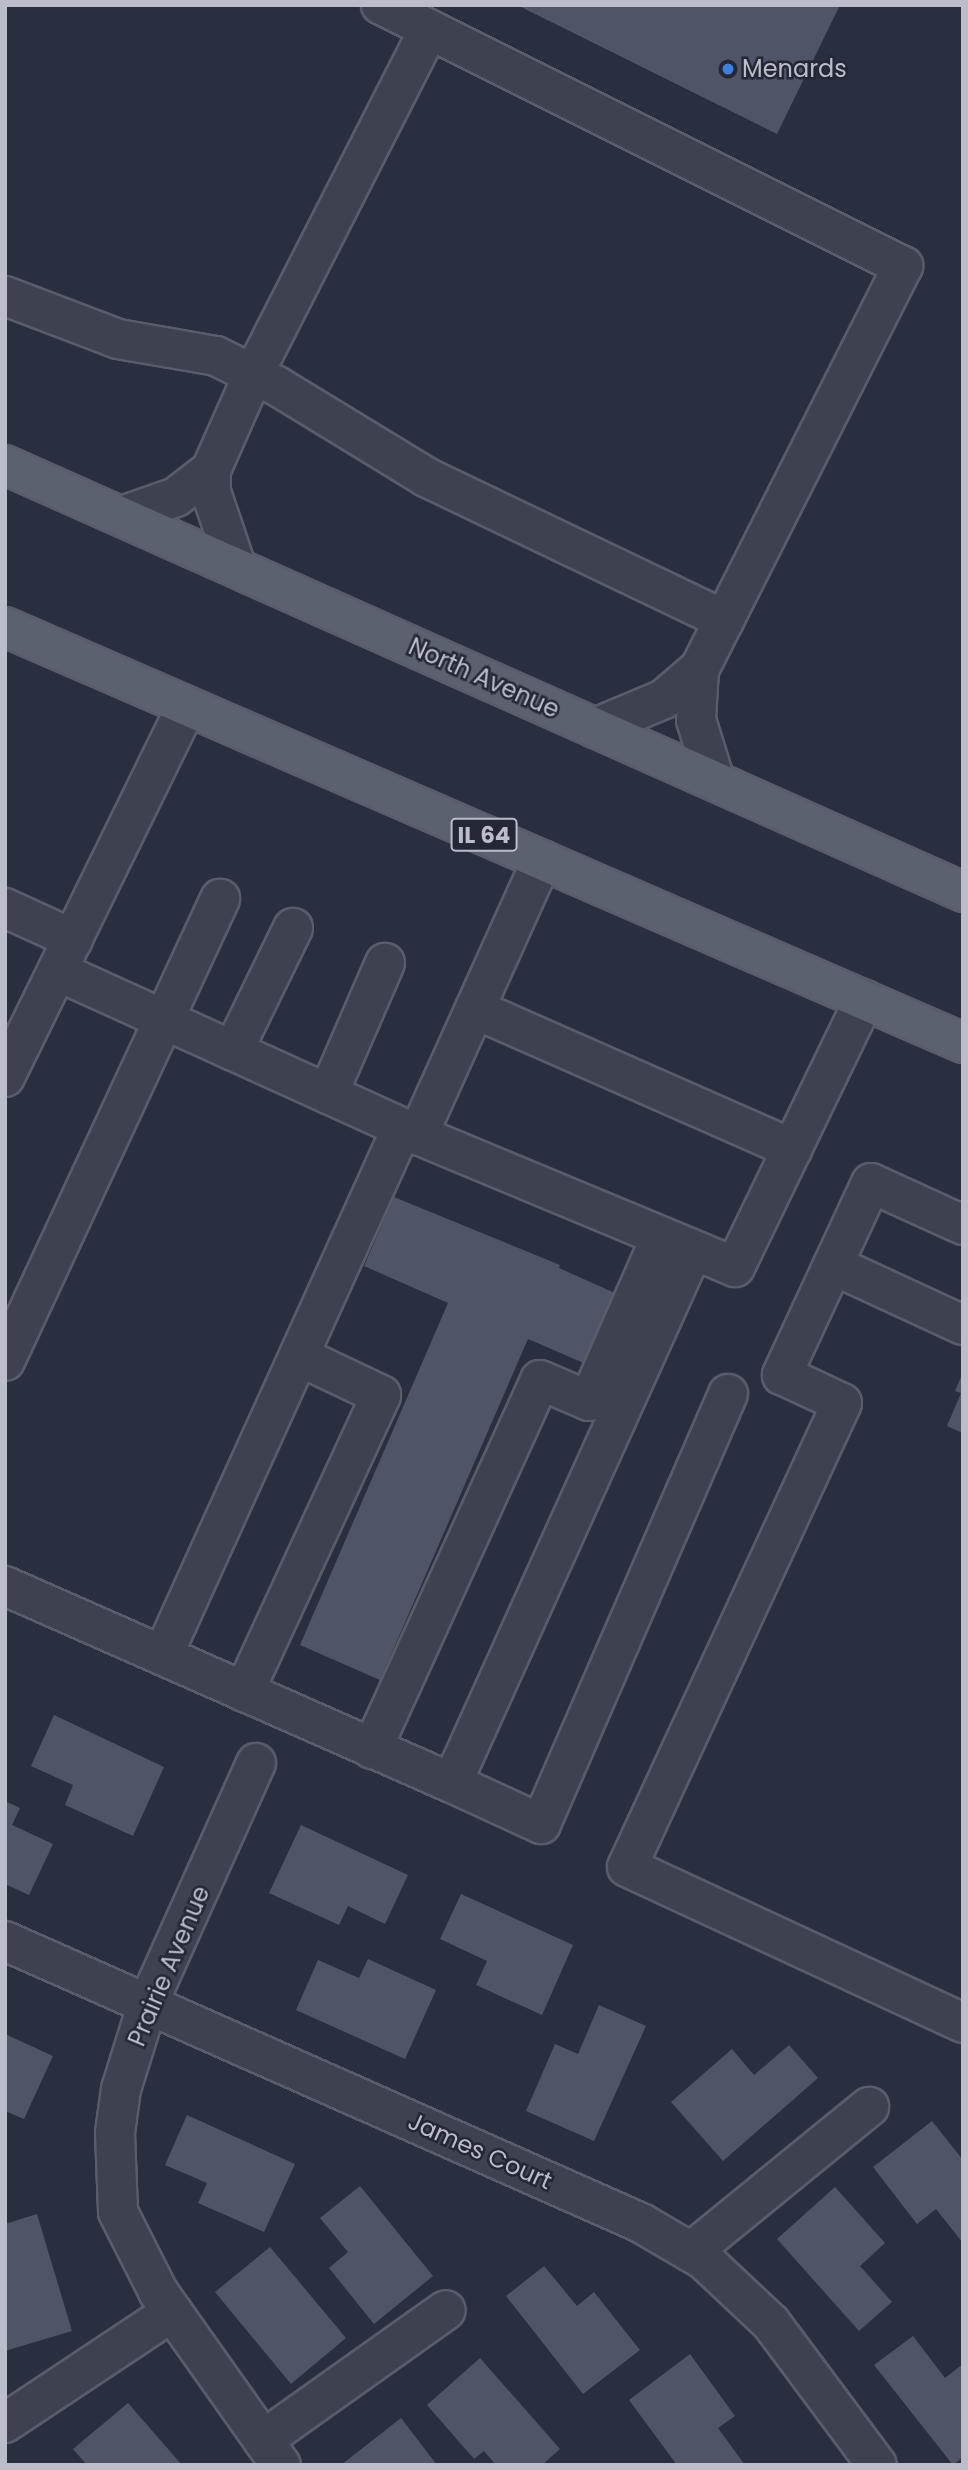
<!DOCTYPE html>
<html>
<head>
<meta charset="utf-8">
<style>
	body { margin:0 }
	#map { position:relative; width:968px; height:2470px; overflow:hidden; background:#2a2f40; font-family:Poppins,sans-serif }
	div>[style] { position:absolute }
	.building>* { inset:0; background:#4f5467 }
	.roads { filter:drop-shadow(2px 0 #595d6b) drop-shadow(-2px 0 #595d6b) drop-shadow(0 2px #595d6b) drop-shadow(0 -2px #595d6b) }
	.minor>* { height:38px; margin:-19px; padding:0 19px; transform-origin:19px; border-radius:19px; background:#3e4250 }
	.major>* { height:38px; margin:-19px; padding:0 19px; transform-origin:19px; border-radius:19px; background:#5c6170 }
	.dots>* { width:19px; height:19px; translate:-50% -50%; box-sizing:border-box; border:4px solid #232736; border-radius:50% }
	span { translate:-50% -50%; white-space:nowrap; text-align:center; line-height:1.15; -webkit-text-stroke:5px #232736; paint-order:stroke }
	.shield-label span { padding:2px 5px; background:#232736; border:2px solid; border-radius:5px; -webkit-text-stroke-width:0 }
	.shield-label { font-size:23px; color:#bbbeca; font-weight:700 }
	.poi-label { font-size:24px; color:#bbbeca }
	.left { translate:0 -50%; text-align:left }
	.street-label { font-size:24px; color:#bbbeca }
	.frame { position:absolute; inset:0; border:7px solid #bbbeca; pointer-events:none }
</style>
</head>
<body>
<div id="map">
	<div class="building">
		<div style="clip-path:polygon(517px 5px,840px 5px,777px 134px)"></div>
		<div style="clip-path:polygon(394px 1197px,560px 1265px,559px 1268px,617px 1294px,586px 1364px,528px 1339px,380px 1680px,300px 1645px,448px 1303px,364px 1266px)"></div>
		<div style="clip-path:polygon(963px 1372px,963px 1433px,947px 1426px,961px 1393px,955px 1391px)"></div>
		<div style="clip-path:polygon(54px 1715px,164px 1767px,133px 1836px,65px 1805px,73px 1785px,31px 1766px)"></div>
		<div style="clip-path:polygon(5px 1801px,20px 1808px,12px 1825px,53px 1844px,29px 1895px,5px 1884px)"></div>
		<div style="clip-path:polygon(301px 1825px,408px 1875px,385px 1924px,348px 1906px,339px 1925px,269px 1893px)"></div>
		<div style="clip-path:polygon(461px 1894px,573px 1945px,542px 2015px,476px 1985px,487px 1961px,440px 1939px)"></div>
		<div style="clip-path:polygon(368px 1959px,436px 1990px,405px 2059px,296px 2010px,318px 1960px,359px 1978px)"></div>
		<div style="clip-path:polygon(599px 2005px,646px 2026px,594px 2141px,526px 2111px,555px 2044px,578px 2054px)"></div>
		<div style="clip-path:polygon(5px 2034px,53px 2056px,24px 2119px,5px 2111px)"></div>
		<div style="clip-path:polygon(789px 2045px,818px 2078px,723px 2161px,671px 2102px,732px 2049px,754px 2075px)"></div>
		<div style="clip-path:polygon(187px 2115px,295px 2164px,264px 2232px,198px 2203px,207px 2183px,165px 2165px)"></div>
		<div style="clip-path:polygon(932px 2121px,963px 2160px,963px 2243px,936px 2209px,917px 2224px,873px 2167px)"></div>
		<div style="clip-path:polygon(360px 2186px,433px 2276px,374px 2324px,329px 2268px,348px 2252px,320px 2218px)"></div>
		<div style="clip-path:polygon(835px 2187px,885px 2243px,860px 2266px,892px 2302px,859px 2331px,777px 2239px)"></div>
		<div style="clip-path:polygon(37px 2214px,72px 2331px,5px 2351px,5px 2224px)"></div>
		<div style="clip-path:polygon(270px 2247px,346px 2338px,291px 2384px,215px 2292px)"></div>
		<div style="clip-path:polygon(544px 2266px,577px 2306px,594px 2292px,640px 2350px,583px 2394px,506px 2296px)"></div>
		<div style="clip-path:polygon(913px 2336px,945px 2378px,963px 2364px,963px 2457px,953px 2465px,874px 2365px)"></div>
		<div style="clip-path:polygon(690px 2354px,735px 2416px,718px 2428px,745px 2465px,677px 2465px,629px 2400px)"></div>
		<div style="clip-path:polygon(480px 2358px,560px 2449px,542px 2465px,496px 2465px,484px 2451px,474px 2459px,427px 2405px)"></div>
		<div style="clip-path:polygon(128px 2403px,182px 2465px,87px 2465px,73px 2449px)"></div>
		<div style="clip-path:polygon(401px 2418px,437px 2465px,341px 2465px)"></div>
	</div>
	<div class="roads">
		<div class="minor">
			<div style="left:381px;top:5px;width:584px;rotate:26.57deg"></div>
			<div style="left:903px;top:266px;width:452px;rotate:116.8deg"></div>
			<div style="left:699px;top:669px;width:46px;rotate:139.4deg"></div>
			<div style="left:664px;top:699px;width:75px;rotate:157.2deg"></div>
			<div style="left:5px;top:296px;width:121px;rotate:20.8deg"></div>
			<div style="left:118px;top:339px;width:99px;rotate:9.8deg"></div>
			<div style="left:216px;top:356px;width:68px;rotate:26.2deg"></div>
			<div style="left:277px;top:386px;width:175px;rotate:31.4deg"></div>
			<div style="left:426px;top:477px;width:331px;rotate:25.6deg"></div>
			<div style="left:122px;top:516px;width:57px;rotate:-19.4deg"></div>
			<div style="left:176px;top:497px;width:44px;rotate:-37.6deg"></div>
			<div style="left:236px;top:566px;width:78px;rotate:-108.7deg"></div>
			<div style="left:211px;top:492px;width:22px;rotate:-90deg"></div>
			<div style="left:211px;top:470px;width:104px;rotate:-66.1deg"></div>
			<div style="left:253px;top:375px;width:388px;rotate:-63deg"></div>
			<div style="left:699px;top:669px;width:51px;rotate:93.4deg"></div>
			<div style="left:696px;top:720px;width:64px;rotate:72.7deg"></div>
			<div style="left:542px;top:860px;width:302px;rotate:114.3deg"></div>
			<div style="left:418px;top:1135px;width:343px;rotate:22.6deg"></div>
			<div style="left:735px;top:1267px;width:297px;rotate:-64.2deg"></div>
			<div style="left:5px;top:908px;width:75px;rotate:24.5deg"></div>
			<div style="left:57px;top:971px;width:397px;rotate:24.4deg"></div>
			<div style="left:475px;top:1009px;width:347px;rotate:23.8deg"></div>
			<div style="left:233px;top:1051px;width:137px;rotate:-64deg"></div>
			<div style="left:5px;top:1077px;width:413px;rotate:-63.9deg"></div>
			<div style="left:328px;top:1094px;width:143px;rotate:-66.5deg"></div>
			<div style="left:963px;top:1225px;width:101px;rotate:-155.5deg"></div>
			<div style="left:871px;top:1183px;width:212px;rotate:114.9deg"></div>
			<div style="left:782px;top:1375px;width:66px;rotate:25deg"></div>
			<div style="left:842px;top:1403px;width:511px;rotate:114.86deg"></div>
			<div style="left:627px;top:1867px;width:370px;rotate:24.9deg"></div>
			<div style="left:693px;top:1250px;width:585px;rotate:114.33deg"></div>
			<div style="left:452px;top:1783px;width:98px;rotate:24.7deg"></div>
			<div style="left:541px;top:1824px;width:469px;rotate:-66.5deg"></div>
			<div style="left:833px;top:1265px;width:143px;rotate:24.8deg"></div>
			<div style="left:5px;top:1361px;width:510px;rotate:-65.04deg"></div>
			<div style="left:5px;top:1586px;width:488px;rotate:23.8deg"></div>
			<div style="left:163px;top:1655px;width:579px;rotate:-65.61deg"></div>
			<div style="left:244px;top:1692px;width:327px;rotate:-65.2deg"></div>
			<div style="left:381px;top:1395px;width:91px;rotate:-154.6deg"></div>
			<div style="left:372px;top:1749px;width:405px;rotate:-65.5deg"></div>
			<div style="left:540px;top:1380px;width:53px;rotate:23.2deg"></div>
			<div style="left:589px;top:1401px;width:179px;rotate:-66.3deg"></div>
			<div style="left:256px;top:1763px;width:263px;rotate:114.2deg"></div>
			<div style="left:148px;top:2003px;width:90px;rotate:107.4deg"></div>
			<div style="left:121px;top:2089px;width:44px;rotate:97.8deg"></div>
			<div style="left:115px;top:2133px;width:79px;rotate:87.8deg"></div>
			<div style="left:118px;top:2212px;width:91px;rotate:63.2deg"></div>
			<div style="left:159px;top:2293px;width:211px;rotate:54.7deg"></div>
			<div style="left:5px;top:1941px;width:696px;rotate:23.91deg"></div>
			<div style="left:641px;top:2223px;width:73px;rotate:30.4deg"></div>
			<div style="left:704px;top:2260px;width:92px;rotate:43.2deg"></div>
			<div style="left:771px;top:2323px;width:177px;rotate:53.3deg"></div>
			<div style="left:691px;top:2252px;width:230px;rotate:-39.2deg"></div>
			<div style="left:5px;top:2423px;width:201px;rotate:-33.6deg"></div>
			<div style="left:263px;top:2440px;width:224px;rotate:-35.4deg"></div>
		</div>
		<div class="major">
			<div style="left:5px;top:465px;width:1049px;rotate:24.02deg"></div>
			<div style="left:5px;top:627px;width:1044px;rotate:23.47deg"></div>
		</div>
	</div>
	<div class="dots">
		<div style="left:728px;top:69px;background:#3f7fe0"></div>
	</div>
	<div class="shield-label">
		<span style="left:484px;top:835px">IL 64</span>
	</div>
	<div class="poi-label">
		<span class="left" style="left:742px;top:69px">Menards</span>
	</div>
	<div class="street-label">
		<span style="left:484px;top:678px;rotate:24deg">North Avenue</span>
		<span style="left:169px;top:1966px;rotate:-67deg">Prairie Avenue</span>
		<span style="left:480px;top:2151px;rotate:24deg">James Court</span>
	</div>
	<div class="frame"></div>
</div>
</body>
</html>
